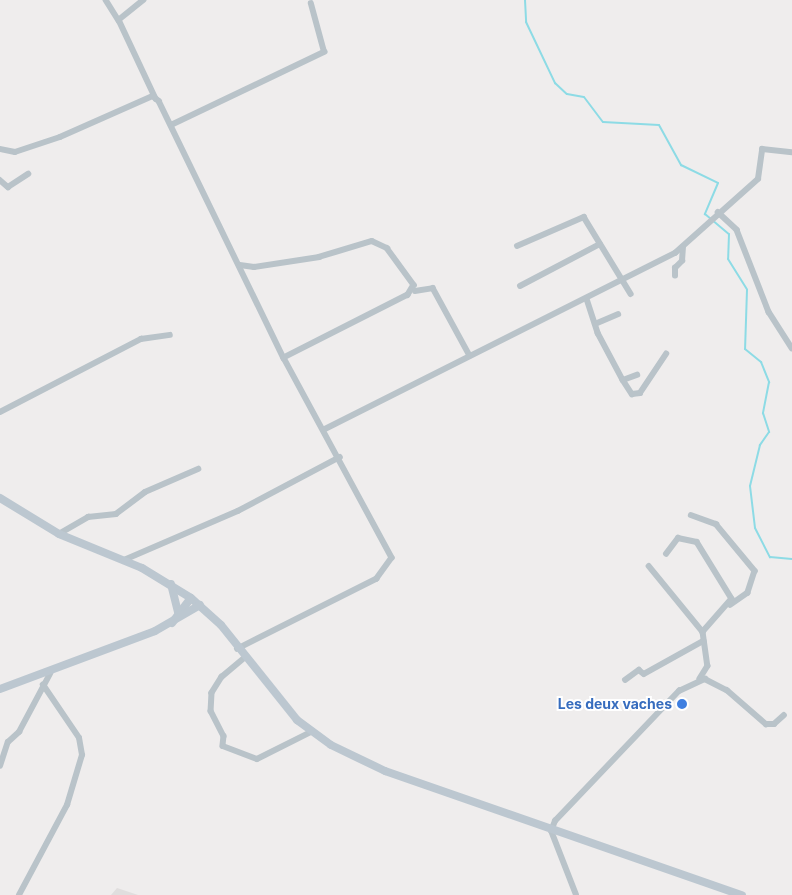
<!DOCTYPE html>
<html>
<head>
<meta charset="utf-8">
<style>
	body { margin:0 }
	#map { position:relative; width:792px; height:895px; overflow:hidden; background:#efeded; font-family:Inter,sans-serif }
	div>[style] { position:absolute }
	.education>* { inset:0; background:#e0dede }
	.stream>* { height:2px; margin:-1px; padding:0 1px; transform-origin:1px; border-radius:1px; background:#8ddbe5 }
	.street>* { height:5.5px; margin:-2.75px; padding:0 2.75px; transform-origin:2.75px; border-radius:2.75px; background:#b9c3c9 }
	.secondary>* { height:8px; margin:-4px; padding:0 4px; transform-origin:4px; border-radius:4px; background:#bcc7d0 }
	.dots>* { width:14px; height:14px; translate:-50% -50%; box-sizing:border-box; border:2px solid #fff; border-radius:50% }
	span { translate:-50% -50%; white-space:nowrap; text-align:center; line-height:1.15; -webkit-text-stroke:4px #fff; paint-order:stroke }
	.shop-label { font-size:14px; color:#366cbe; font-weight:700 }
	.right { translate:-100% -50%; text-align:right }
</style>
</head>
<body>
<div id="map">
	<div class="education">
		<div style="clip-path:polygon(117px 888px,138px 895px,111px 895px)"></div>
	</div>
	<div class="stream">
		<div style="left:525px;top:0;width:22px;rotate:87deg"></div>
		<div style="left:526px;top:22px;width:68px;rotate:64.6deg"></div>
		<div style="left:555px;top:83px;width:16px;rotate:43deg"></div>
		<div style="left:567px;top:94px;width:17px;rotate:10deg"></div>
		<div style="left:584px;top:97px;width:31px;rotate:53deg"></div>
		<div style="left:603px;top:122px;width:56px;rotate:3.1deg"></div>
		<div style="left:659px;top:125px;width:46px;rotate:61.2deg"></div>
		<div style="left:681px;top:165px;width:41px;rotate:25.9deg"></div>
		<div style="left:718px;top:183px;width:34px;rotate:113deg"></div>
		<div style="left:705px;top:214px;width:31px;rotate:40deg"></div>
		<div style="left:729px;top:234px;width:25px;rotate:92deg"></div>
		<div style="left:728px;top:259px;width:36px;rotate:58deg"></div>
		<div style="left:747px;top:290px;width:59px;rotate:91.9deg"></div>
		<div style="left:745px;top:349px;width:21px;rotate:39deg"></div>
		<div style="left:761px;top:362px;width:22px;rotate:68deg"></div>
		<div style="left:769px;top:382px;width:32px;rotate:101deg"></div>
		<div style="left:763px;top:413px;width:20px;rotate:72deg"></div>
		<div style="left:769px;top:432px;width:16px;rotate:125deg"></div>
		<div style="left:760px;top:445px;width:42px;rotate:103.7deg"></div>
		<div style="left:750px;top:486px;width:42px;rotate:83.2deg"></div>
		<div style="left:755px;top:528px;width:33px;rotate:63deg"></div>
		<div style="left:770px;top:557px;width:22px;rotate:5deg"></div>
	</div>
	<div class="street">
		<div style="left:106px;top:0;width:25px;rotate:58deg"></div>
		<div style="left:144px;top:0;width:32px;rotate:141deg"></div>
		<div style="left:119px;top:20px;width:87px;rotate:64.9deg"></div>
		<div style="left:171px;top:125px;width:170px;rotate:-25.5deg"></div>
		<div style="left:324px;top:52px;width:50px;rotate:-105.2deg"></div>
		<div style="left:0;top:149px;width:15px;rotate:11deg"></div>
		<div style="left:15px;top:152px;width:47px;rotate:-18.4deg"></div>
		<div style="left:60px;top:137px;width:102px;rotate:-23.8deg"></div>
		<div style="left:153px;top:96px;width:8px;rotate:40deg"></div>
		<div style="left:159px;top:101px;width:286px;rotate:64.1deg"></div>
		<div style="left:284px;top:358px;width:227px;rotate:61.6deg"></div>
		<div style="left:392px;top:558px;width:26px;rotate:126deg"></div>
		<div style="left:377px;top:579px;width:156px;rotate:153.3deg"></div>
		<div style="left:0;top:180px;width:11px;rotate:41deg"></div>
		<div style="left:8px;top:187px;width:24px;rotate:-33deg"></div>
		<div style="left:718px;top:212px;width:26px;rotate:43deg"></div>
		<div style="left:737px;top:230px;width:88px;rotate:68.7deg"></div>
		<div style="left:769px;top:312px;width:43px;rotate:57.4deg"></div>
		<div style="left:517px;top:246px;width:73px;rotate:-23.4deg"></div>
		<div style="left:584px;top:217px;width:90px;rotate:58.6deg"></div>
		<div style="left:240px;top:265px;width:14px;rotate:8deg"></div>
		<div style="left:254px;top:267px;width:66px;rotate:-8.7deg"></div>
		<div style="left:319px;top:257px;width:55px;rotate:-16.8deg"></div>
		<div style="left:372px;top:241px;width:17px;rotate:25deg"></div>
		<div style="left:387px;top:248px;width:46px;rotate:53.9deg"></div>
		<div style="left:414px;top:285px;width:12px;rotate:121deg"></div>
		<div style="left:408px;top:295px;width:139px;rotate:153.1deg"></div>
		<div style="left:675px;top:276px;width:8px;rotate:-90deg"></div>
		<div style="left:675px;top:268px;width:10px;rotate:-45deg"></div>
		<div style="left:682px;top:261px;width:14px;rotate:-86deg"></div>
		<div style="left:520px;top:286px;width:90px;rotate:-27.7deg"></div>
		<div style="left:415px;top:291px;width:18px;rotate:-9deg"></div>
		<div style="left:433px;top:288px;width:77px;rotate:61.4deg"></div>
		<div style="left:587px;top:299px;width:36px;rotate:72deg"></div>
		<div style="left:598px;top:333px;width:53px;rotate:62deg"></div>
		<div style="left:623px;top:380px;width:15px;rotate:-20deg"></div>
		<div style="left:595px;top:324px;width:25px;rotate:-23deg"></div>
		<div style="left:623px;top:380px;width:17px;rotate:57deg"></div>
		<div style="left:632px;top:394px;width:8px;rotate:-7deg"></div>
		<div style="left:640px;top:393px;width:47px;rotate:-56.3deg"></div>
		<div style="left:0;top:412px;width:159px;rotate:-27.4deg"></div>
		<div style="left:141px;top:339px;width:29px;rotate:-8deg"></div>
		<div style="left:325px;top:429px;width:392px;rotate:-26.7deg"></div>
		<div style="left:675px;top:253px;width:111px;rotate:-41.7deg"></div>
		<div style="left:758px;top:179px;width:30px;rotate:-82deg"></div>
		<div style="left:762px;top:149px;width:30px;rotate:6deg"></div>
		<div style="left:691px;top:515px;width:27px;rotate:20deg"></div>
		<div style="left:716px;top:524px;width:61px;rotate:50.3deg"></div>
		<div style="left:755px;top:571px;width:23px;rotate:108deg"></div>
		<div style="left:748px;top:593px;width:21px;rotate:145deg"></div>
		<div style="left:59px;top:534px;width:34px;rotate:-30deg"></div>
		<div style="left:88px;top:517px;width:28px;rotate:-6deg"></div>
		<div style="left:116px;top:514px;width:36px;rotate:-37deg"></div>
		<div style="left:145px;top:492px;width:58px;rotate:-23.5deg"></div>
		<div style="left:666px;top:554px;width:20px;rotate:-53deg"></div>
		<div style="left:678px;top:538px;width:19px;rotate:12deg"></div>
		<div style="left:697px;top:542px;width:67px;rotate:58.4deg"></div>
		<div style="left:732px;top:599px;width:44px;rotate:131.3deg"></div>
		<div style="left:703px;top:632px;width:34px;rotate:82deg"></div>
		<div style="left:708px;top:666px;width:15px;rotate:122deg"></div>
		<div style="left:124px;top:560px;width:124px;rotate:-23.3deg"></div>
		<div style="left:238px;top:511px;width:115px;rotate:-27.9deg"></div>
		<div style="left:649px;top:566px;width:85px;rotate:50.7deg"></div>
		<div style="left:245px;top:658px;width:30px;rotate:140deg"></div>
		<div style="left:222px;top:677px;width:19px;rotate:122deg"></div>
		<div style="left:212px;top:693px;width:18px;rotate:93deg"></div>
		<div style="left:211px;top:711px;width:28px;rotate:63deg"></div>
		<div style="left:224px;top:736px;width:10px;rotate:96deg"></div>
		<div style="left:223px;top:746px;width:36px;rotate:21deg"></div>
		<div style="left:257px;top:759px;width:60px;rotate:-26.6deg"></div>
		<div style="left:625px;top:680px;width:17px;rotate:-36deg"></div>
		<div style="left:639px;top:670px;width:6px;rotate:39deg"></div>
		<div style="left:644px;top:674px;width:68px;rotate:-29.2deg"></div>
		<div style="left:0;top:766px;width:25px;rotate:-72deg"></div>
		<div style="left:8px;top:742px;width:15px;rotate:-42deg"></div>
		<div style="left:19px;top:732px;width:66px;rotate:-61.9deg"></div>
		<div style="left:19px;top:895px;width:102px;rotate:-61.9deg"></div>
		<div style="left:67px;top:805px;width:52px;rotate:-73.3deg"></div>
		<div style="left:82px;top:755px;width:17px;rotate:-100deg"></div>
		<div style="left:79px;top:738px;width:64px;rotate:-124.2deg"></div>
		<div style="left:576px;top:895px;width:69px;rotate:-111.3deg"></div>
		<div style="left:551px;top:831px;width:11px;rotate:-68deg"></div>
		<div style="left:555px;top:821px;width:180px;rotate:-46.4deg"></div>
		<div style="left:679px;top:691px;width:29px;rotate:-25deg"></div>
		<div style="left:705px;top:679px;width:25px;rotate:27deg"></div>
		<div style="left:727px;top:690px;width:52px;rotate:41.1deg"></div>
		<div style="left:766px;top:724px;width:8px"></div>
		<div style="left:774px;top:724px;width:13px;rotate:-42deg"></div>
	</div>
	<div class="secondary">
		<div style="left:0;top:498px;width:69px;rotate:31.4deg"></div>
		<div style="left:59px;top:534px;width:90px;rotate:22.3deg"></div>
		<div style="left:142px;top:568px;width:57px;rotate:31.5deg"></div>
		<div style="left:191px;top:598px;width:40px;rotate:42deg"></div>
		<div style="left:221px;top:625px;width:122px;rotate:51.3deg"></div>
		<div style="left:297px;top:720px;width:42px;rotate:36.3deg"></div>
		<div style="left:331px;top:745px;width:60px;rotate:25.7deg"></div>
		<div style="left:385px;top:771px;width:378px;rotate:19.2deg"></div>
		<div style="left:171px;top:584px;width:30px;rotate:76deg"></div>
		<div style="left:172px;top:623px;width:31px;rotate:-53deg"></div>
		<div style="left:0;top:689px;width:165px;rotate:-20.5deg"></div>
		<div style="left:155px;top:631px;width:52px;rotate:-30deg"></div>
	</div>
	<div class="dots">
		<div style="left:682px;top:704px;background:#3f7fe0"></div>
	</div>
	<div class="shop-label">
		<span class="right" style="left:672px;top:704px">Les deux vaches</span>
	</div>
</div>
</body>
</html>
